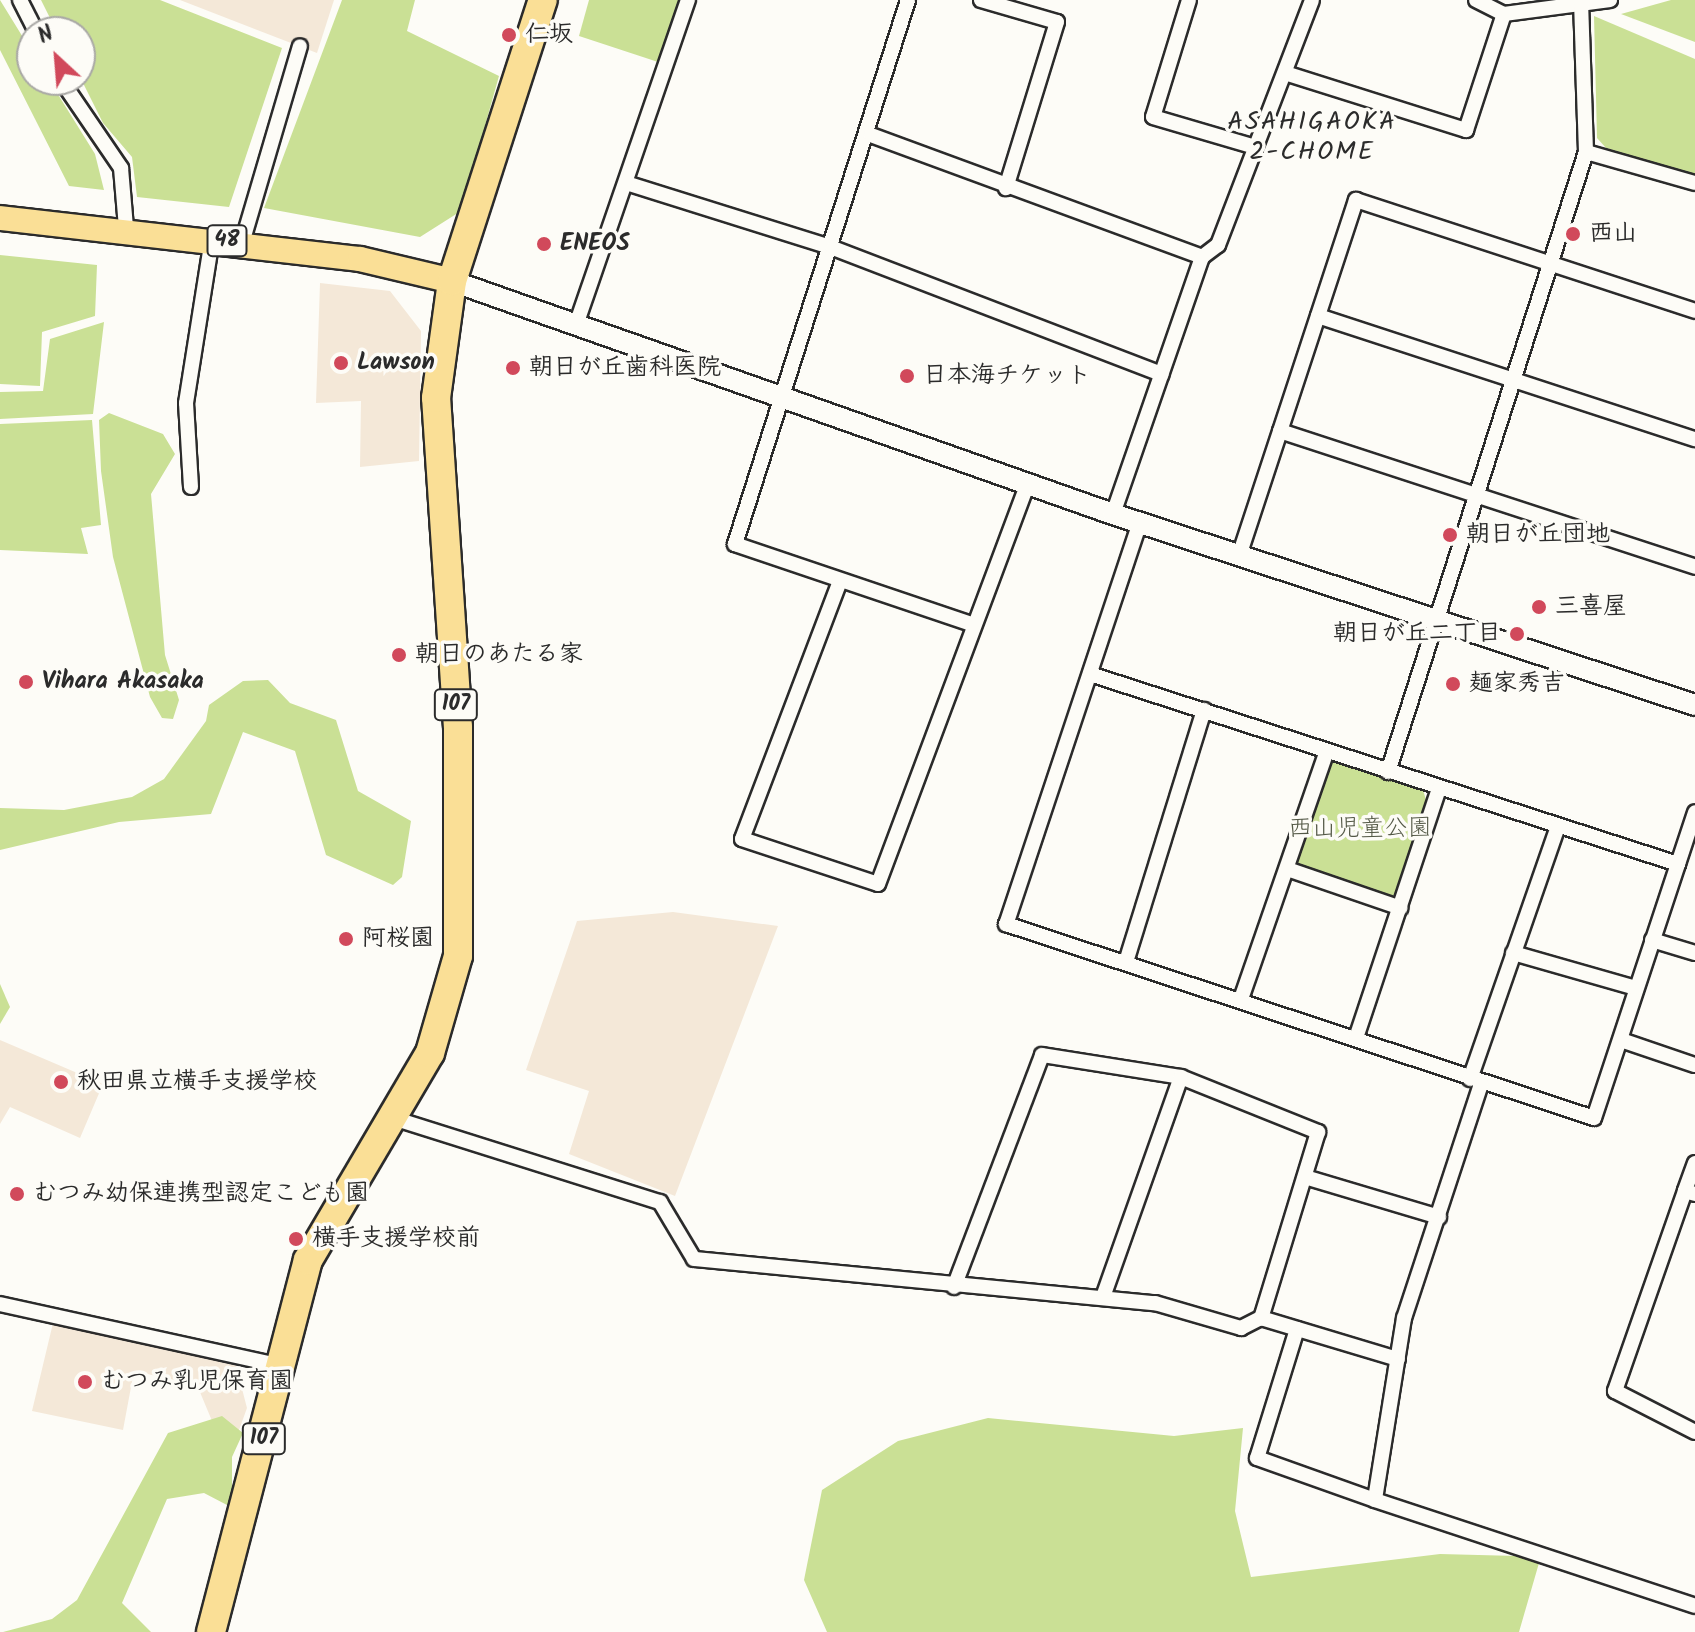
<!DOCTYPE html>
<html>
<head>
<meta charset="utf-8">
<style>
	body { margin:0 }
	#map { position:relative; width:1695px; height:1632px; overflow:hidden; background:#fdfcf7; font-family:Kalam,"Klee One",sans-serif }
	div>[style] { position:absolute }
	.built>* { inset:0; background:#f4e8d8 }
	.green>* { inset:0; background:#cae095 }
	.roads { filter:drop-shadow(2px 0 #2b2b2b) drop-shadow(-2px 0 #2b2b2b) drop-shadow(0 2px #2b2b2b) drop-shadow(0 -2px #2b2b2b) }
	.street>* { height:14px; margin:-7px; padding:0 7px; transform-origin:7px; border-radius:7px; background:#fdfcf7 }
	.secondary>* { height:20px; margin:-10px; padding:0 10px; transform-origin:10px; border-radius:10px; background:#fdfcf7 }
	.primary>* { height:24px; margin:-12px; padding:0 12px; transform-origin:12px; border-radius:12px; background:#fadf96 }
	.highway>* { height:28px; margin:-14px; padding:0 14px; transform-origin:14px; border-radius:14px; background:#fadf96 }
	.dots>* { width:22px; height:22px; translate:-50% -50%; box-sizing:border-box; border:4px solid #fdfcf7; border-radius:50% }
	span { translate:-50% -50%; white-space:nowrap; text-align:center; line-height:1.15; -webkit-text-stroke:7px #fdfcf7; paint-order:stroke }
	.shield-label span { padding:2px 6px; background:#fdfcf7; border:2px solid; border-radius:6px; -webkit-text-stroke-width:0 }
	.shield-label { font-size:22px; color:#2b2b2b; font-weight:700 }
	.poi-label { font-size:24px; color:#2b2b2b; font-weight:700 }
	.left { translate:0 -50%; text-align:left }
	.right { translate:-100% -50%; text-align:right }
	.park-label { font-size:24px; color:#535846 }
	.neighbourhood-label { font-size:26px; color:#2b2b2b; letter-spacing:2px }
	.north { position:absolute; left:16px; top:16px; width:80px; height:80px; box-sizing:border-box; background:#fdfcf7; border:2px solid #a9a8a5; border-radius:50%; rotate:334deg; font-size:22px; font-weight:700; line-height:32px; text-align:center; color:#2b2b2b }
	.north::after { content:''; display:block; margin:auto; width:28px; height:36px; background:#d1495b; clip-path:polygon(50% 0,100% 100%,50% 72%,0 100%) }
</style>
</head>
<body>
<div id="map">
	<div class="built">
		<div style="clip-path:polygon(180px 0,334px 0,317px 53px)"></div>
		<div style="clip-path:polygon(320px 283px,390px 291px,421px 331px,419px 461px,360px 467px,361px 401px,316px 403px)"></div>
		<div style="clip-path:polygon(673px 912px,778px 926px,675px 1196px,569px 1154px,589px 1091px,526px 1070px,577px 921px)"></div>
		<div style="clip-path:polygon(0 1040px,103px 1084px,80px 1138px,10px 1107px,0 1124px)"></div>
		<div style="clip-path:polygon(53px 1323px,235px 1362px,247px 1408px,235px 1441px,220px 1440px,197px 1385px,134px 1371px,123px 1430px,32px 1411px)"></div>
	</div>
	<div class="green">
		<div style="clip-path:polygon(0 0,32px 52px,32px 80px,49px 80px,95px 154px,104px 190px,69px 186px,0 50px)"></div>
		<div style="clip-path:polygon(41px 0,160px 0,282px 48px,229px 207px,137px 197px,132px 157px,103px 123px,80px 77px,80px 32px,57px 32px)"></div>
		<div style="clip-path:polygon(342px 0,415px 0,407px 31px,499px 76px,461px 211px,420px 237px,264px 208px)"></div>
		<div style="clip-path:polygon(589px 0,680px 0,658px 62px,579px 36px)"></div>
		<div style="clip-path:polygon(1671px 0,1695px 0,1695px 42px,1621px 14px)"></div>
		<div style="clip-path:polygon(1594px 16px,1695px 59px,1695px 175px,1606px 148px,1597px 138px)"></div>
		<div style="clip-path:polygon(0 255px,97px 265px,95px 316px,42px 332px,40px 386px,0 384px)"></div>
		<div style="clip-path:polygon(104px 322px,93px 414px,0 419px,0 392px,43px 391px,50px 339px)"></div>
		<div style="clip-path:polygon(109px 413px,163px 434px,175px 454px,151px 494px,165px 655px,179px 700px,173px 719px,162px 718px,150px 697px,113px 557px,101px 471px,99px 420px)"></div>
		<div style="clip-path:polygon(92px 420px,101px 525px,81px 528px,88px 554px,0 550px,0 424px)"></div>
		<div style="clip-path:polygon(268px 680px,290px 703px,336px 720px,358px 791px,411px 821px,402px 877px,393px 885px,326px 855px,295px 751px,243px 732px,211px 814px,119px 822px,0 850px,0 808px,64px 810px,132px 797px,164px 779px,206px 721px,209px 705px,243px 681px)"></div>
		<div style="clip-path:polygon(1335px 760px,1423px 790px,1426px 800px,1396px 894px,1387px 898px,1299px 868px,1295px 859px,1325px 765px)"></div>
		<div style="clip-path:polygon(0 984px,10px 1007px,0 1024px)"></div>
		<div style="clip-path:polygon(222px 1416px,243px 1433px,232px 1457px,232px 1501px,227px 1505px,204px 1493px,167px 1499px,122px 1603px,151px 1632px,3px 1632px,52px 1619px,77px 1600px,168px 1433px)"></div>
		<div style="clip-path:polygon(988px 1418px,1174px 1436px,1243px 1428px,1235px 1511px,1251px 1577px,1440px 1554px,1517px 1556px,1539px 1563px,1519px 1632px,827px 1632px,804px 1580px,822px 1490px,898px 1441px)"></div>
	</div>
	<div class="roads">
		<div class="street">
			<div style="left:20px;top:0;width:36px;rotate:63deg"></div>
			<div style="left:908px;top:0;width:571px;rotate:107.64deg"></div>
			<div style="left:735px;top:544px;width:250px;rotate:18.7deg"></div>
			<div style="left:981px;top:0;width:79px;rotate:16.1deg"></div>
			<div style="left:1057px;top:22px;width:174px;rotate:107.1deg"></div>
			<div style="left:1189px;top:0;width:122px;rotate:107.1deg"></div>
			<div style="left:1153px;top:117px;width:103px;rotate:16.3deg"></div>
			<div style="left:1476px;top:0;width:31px;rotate:27deg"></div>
			<div style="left:1504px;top:14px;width:107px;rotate:-7.5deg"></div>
			<div style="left:1285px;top:73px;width:190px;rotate:17.5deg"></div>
			<div style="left:1466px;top:130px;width:122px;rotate:-71.9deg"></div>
			<div style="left:61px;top:80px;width:107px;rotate:55.7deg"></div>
			<div style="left:121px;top:168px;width:59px;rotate:85.2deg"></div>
			<div style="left:871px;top:135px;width:353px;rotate:20.2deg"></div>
			<div style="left:1586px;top:152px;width:113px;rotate:15.9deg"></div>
			<div style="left:626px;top:183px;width:217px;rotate:17.4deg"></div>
			<div style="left:833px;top:248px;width:352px;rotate:21deg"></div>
			<div style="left:242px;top:243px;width:205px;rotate:-73.6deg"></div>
			<div style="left:1318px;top:316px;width:397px;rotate:18.1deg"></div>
			<div style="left:576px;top:325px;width:344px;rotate:-71deg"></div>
			<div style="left:1280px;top:431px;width:437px;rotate:18.1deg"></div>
			<div style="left:191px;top:487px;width:84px;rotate:-93.4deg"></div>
			<div style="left:186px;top:403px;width:166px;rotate:-81deg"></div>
			<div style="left:1113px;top:514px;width:272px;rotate:-70.9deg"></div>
			<div style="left:1202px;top:257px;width:20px;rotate:-37deg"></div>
			<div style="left:1218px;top:245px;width:262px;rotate:-69deg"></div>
			<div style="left:1140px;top:522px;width:424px;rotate:108.4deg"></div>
			<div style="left:1006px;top:924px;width:619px;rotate:18.26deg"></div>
			<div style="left:1594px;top:1118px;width:322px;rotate:-71.7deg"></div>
			<div style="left:1239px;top:556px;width:375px;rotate:-71.8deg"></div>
			<div style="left:1356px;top:200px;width:357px;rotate:18.1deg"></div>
			<div style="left:840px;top:581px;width:276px;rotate:110.8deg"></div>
			<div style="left:742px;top:839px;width:143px;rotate:18.3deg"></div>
			<div style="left:878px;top:884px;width:430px;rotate:-69.5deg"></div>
			<div style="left:1090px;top:674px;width:618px;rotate:17.91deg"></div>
			<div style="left:1388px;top:772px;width:651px;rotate:-72.29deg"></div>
			<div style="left:1586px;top:152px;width:152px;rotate:-91.9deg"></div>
			<div style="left:1287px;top:869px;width:120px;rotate:18.9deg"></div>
			<div style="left:1652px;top:940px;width:45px;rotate:16.8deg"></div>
			<div style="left:1513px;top:953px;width:128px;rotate:15.9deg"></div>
			<div style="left:1126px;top:962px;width:264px;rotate:-72.8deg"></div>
			<div style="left:1241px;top:999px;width:259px;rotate:-70.9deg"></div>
			<div style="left:1356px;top:1038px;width:263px;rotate:-71.6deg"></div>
			<div style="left:1621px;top:1040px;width:78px;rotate:18.7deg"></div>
			<div style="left:1470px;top:1079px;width:268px;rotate:-70.8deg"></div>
			<div style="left:1481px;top:1084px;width:246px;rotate:108.2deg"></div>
			<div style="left:1404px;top:1318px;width:184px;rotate:99.1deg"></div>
			<div style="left:1375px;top:1500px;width:337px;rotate:18.3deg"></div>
			<div style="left:396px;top:1119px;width:277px;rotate:17.5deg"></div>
			<div style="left:660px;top:1202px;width:66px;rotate:59.2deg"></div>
			<div style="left:694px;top:1259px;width:463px;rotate:5.5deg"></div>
			<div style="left:1155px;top:1303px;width:90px;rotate:16.2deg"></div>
			<div style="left:1241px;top:1328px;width:22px;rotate:-27deg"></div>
			<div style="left:1261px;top:1318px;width:143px;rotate:16.7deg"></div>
			<div style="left:1695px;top:1163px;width:30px;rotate:110deg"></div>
			<div style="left:1685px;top:1191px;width:10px;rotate:17deg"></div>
			<div style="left:1305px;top:1177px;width:140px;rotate:16.6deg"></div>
			<div style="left:1685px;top:1191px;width:212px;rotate:109.3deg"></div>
			<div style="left:1615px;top:1391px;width:90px;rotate:27.1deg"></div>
			<div style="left:954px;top:1287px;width:248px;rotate:-69.2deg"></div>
			<div style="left:1042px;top:1055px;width:141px;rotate:9deg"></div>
			<div style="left:1181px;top:1077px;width:148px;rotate:21.9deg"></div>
			<div style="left:1318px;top:1132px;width:195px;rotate:107deg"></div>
			<div style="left:1103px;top:1297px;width:233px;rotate:-70.5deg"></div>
			<div style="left:0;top:1304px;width:289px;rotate:12.4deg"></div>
			<div style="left:1297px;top:1329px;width:135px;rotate:107.2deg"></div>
			<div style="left:1257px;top:1458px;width:125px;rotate:19.6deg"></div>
		</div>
		<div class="secondary">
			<div style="left:452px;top:281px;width:701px;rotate:19.42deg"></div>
			<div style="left:1113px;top:514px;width:613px;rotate:18.17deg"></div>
		</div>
		<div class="primary">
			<div style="left:0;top:218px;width:362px;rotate:6.5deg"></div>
			<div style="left:360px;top:259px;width:95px;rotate:13.4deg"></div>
		</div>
		<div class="highway">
			<div style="left:211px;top:1632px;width:384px;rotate:-75.4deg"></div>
			<div style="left:308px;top:1260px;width:240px;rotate:-59.5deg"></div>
			<div style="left:430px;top:1053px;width:101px;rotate:-73.9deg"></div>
			<div style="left:458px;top:956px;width:228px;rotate:-90deg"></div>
			<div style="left:458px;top:728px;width:331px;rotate:-93.8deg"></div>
			<div style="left:436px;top:398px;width:118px;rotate:-82.2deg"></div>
			<div style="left:452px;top:281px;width:295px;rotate:-72.1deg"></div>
		</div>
	</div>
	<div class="dots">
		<div style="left:509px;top:35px;background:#d1495b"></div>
		<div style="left:1573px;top:234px;background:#d1495b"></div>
		<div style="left:544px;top:244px;background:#d1495b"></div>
		<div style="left:341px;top:363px;background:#d1495b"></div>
		<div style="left:513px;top:368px;background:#d1495b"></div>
		<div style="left:907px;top:376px;background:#d1495b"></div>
		<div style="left:1450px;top:535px;background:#d1495b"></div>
		<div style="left:1539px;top:607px;background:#d1495b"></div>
		<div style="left:1517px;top:634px;background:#d1495b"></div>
		<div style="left:399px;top:655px;background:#d1495b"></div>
		<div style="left:26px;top:682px;background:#d1495b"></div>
		<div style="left:1453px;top:684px;background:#d1495b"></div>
		<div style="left:346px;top:939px;background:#d1495b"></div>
		<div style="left:61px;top:1082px;background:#d1495b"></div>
		<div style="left:17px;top:1194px;background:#d1495b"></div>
		<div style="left:296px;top:1239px;background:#d1495b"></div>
		<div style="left:85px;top:1382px;background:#d1495b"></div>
	</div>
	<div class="shield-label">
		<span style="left:227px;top:241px">48</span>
		<span style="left:456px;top:705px">107</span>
		<span style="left:264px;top:1439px">107</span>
	</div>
	<div class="poi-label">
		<span class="left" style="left:525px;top:35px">仁坂</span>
		<span class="left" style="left:1589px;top:234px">西山</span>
		<span class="left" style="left:560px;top:244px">ENEOS</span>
		<span class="left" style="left:357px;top:363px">Lawson</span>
		<span class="left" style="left:529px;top:368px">朝日が丘歯科医院</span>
		<span class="left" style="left:923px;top:376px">日本海チケット</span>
		<span class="left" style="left:1466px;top:535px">朝日が丘団地</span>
		<span class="left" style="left:1555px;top:607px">三喜屋</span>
		<span class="right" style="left:1501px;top:634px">朝日が丘二丁目</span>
		<span class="left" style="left:415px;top:655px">朝日のあたる家</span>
		<span class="left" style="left:42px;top:682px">Vihara Akasaka</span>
		<span class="left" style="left:1469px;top:684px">麺家秀吉</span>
		<span class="left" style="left:362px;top:939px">阿桜園</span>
		<span class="left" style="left:77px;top:1082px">秋田県立横手支援学校</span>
		<span class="left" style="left:33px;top:1194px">むつみ幼保連携型認定こども園</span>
		<span class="left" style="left:312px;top:1239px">横手支援学校前</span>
		<span class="left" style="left:101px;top:1382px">むつみ乳児保育園</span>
	</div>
	<div class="park-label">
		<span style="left:1360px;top:829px">西山児童公園</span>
	</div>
	<div class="neighbourhood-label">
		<span style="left:1312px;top:138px">ASAHIGAOKA<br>2-CHOME</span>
	</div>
	<div class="north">N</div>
</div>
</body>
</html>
